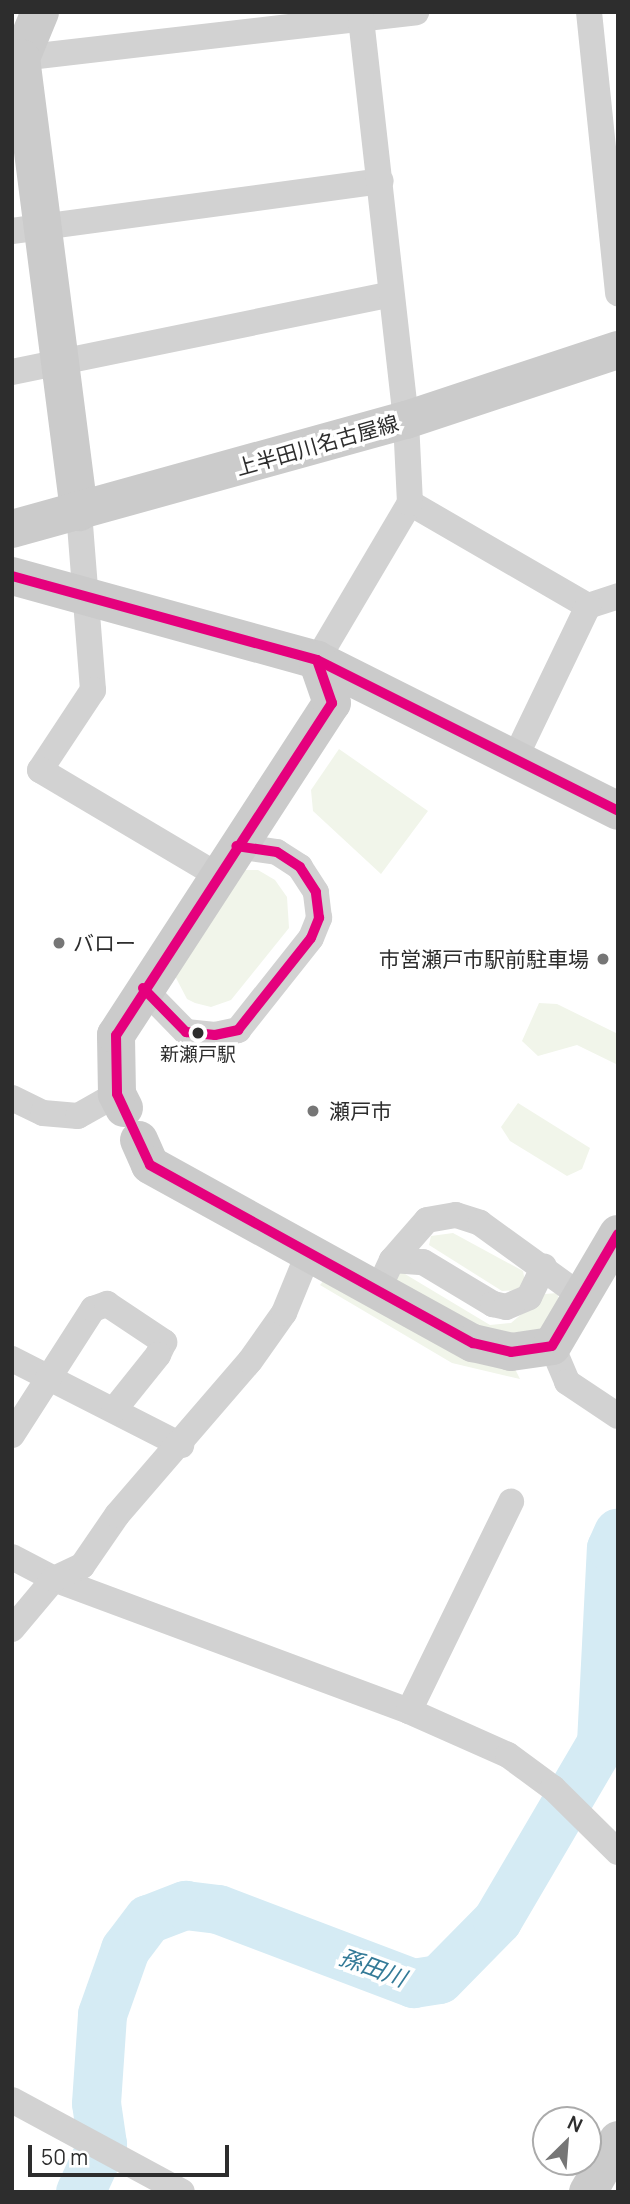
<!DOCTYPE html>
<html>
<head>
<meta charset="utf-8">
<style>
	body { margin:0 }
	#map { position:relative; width:630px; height:2204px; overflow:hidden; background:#fff; font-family:Manrope,"Noto Sans JP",sans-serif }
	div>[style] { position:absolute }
	.green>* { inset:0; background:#f1f5ea }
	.river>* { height:49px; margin:-24.5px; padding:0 24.5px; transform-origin:24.5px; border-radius:24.5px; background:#d5ebf4 }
	.street>* { height:26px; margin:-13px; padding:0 13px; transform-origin:13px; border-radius:13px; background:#d2d2d2 }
	.secondary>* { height:38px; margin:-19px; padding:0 19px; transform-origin:19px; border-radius:19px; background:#cbcbcb }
	.bus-1>* { height:10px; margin:-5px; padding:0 5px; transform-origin:5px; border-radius:5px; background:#e5007d }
	.dots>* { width:19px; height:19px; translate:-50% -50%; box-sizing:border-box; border:4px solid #fff; border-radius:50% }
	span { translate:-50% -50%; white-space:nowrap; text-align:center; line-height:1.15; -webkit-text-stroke:7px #fff; paint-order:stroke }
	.bus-label { font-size:19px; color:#2d2d2d }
	.street-label { font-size:21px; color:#2d2d2d }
	.poi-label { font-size:21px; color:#2d2d2d }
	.left { translate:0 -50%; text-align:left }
	.right { translate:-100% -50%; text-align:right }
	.water-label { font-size:23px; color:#337a97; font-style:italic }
	.frame { position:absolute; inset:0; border:14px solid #2d2d2d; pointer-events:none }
	.north { position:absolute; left:532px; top:2106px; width:70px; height:70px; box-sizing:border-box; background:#fff; border:2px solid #ababab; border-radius:50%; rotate:25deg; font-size:19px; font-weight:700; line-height:28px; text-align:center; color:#2d2d2d }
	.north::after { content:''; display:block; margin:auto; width:24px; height:32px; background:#767676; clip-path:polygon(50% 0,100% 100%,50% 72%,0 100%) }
	.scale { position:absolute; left:28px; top:2145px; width:201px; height:32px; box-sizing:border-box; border:4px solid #2d2d2d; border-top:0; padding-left:9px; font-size:21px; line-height:24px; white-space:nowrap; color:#2d2d2d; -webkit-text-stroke:5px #fff; paint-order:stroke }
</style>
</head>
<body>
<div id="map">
	<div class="green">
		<div style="clip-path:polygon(339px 749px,428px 811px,381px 874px,313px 811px,311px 790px)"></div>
		<div style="clip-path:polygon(242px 870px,258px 870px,275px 880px,287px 897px,289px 928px,231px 1000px,211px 1007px,195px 1003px,187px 999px,175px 976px)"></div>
		<div style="clip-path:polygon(539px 1003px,557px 1004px,618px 1034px,618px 1065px,577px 1045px,538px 1056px,522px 1041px)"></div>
		<div style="clip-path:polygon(518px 1103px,590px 1148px,582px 1169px,567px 1176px,510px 1141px,501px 1127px)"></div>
		<div style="clip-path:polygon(453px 1233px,523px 1271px,525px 1282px,520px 1290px,502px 1291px,429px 1245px,431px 1236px)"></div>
		<div style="clip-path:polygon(400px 1271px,490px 1325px,511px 1323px,545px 1294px,557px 1293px,561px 1304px,555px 1320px,521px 1342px,486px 1338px,396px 1284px,395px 1272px)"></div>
		<div style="clip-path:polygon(328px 1275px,511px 1361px,520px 1379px,452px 1363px,320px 1285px)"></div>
	</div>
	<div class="river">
		<div style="left:80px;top:2192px;width:53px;rotate:-65.4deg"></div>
		<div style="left:102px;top:2144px;width:41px;rotate:-98.3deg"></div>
		<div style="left:96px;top:2103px;width:89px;rotate:-86.1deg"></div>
		<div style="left:102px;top:2014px;width:69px;rotate:-70.5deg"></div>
		<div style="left:125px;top:1949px;width:38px;rotate:-53deg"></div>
		<div style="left:148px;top:1919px;width:40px;rotate:-21deg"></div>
		<div style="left:185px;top:1905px;width:33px;rotate:7deg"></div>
		<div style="left:218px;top:1909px;width:209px;rotate:20.8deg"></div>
		<div style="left:413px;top:1983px;width:26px;rotate:-9deg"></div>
		<div style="left:439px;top:1979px;width:83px;rotate:-45.5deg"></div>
		<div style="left:497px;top:1920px;width:205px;rotate:-59.6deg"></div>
		<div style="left:601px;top:1743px;width:195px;rotate:-87.1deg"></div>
		<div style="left:611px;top:1548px;width:17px;rotate:-66deg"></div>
	</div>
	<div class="street">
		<div style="left:589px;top:12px;width:283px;rotate:84.1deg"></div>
		<div style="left:12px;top:59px;width:407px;rotate:-6.6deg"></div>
		<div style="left:12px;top:231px;width:372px;rotate:-7.7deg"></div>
		<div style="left:12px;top:372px;width:387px;rotate:-11.6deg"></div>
		<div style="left:410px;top:503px;width:206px;rotate:30.1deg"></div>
		<div style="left:588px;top:606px;width:32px;rotate:-18deg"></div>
		<div style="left:79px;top:512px;width:179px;rotate:85.5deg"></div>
		<div style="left:93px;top:690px;width:96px;rotate:123.5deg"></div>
		<div style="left:40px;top:770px;width:206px;rotate:30.7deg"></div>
		<div style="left:317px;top:660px;width:182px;rotate:-59.4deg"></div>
		<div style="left:410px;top:503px;width:83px;rotate:-92.8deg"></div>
		<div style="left:406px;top:420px;width:411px;rotate:-96.4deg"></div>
		<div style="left:515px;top:758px;width:169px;rotate:-64.3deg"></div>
		<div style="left:143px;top:988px;width:62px;rotate:45.7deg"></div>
		<div style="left:186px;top:1032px;width:29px;rotate:6deg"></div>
		<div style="left:215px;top:1035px;width:24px;rotate:-12deg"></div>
		<div style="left:238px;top:1030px;width:117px;rotate:-51.6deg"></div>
		<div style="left:311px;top:938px;width:22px;rotate:-68deg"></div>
		<div style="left:319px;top:918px;width:26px;rotate:-97deg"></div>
		<div style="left:316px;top:892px;width:30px;rotate:-123deg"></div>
		<div style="left:300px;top:867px;width:27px;rotate:-147deg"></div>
		<div style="left:277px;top:852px;width:41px;rotate:-171.7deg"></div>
		<div style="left:12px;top:1098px;width:34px;rotate:26deg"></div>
		<div style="left:43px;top:1113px;width:35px;rotate:5deg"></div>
		<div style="left:78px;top:1116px;width:45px;rotate:-29.4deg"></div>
		<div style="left:392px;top:1260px;width:31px;rotate:4deg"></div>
		<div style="left:423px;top:1262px;width:82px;rotate:31deg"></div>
		<div style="left:493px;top:1304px;width:13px;rotate:13deg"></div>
		<div style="left:506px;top:1307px;width:25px;rotate:-23deg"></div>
		<div style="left:529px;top:1297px;width:34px;rotate:-64deg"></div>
		<div style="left:378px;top:1290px;width:33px;rotate:-65deg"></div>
		<div style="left:392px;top:1260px;width:53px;rotate:-48.8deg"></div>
		<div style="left:427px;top:1220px;width:29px;rotate:-10deg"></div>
		<div style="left:456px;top:1215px;width:25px;rotate:18deg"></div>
		<div style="left:480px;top:1223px;width:125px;rotate:35.9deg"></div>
		<div style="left:552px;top:1346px;width:39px;rotate:67deg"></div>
		<div style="left:567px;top:1382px;width:61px;rotate:33.7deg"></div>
		<div style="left:12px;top:1359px;width:190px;rotate:27deg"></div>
		<div style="left:12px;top:1435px;width:150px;rotate:-57.3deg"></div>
		<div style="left:93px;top:1309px;width:15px;rotate:-20deg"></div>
		<div style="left:107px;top:1304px;width:69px;rotate:33.7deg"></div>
		<div style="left:164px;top:1342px;width:14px;rotate:115deg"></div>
		<div style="left:158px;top:1355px;width:70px;rotate:128.7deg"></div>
		<div style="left:12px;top:1557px;width:47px;rotate:27.6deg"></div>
		<div style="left:54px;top:1579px;width:379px;rotate:20.4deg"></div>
		<div style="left:409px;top:1711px;width:108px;rotate:24deg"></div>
		<div style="left:508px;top:1755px;width:56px;rotate:36.3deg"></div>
		<div style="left:553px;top:1788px;width:91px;rotate:44.6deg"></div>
		<div style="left:12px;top:1629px;width:65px;rotate:-50deg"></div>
		<div style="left:54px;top:1579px;width:31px;rotate:-25deg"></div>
		<div style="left:82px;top:1566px;width:62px;rotate:-55.5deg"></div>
		<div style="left:117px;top:1515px;width:203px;rotate:-49.2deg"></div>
		<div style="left:250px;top:1361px;width:59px;rotate:-54.7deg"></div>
		<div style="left:284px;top:1313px;width:66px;rotate:-67.7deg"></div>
		<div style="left:409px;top:1711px;width:233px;rotate:-64deg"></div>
		<div style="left:12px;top:2100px;width:193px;rotate:28.4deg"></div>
	</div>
	<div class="secondary">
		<div style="left:40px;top:12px;width:50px;rotate:112.4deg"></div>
		<div style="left:21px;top:58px;width:458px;rotate:82.7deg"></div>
		<div style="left:12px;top:529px;width:409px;rotate:-15.5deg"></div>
		<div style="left:406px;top:420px;width:223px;rotate:-18.3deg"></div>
		<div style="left:12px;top:576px;width:316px;rotate:15.4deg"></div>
		<div style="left:317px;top:660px;width:337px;rotate:26.6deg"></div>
		<div style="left:124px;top:1108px;width:16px;rotate:-117deg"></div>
		<div style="left:117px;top:1094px;width:59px;rotate:-91deg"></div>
		<div style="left:116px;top:1035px;width:396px;rotate:-57deg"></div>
		<div style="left:332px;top:703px;width:46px;rotate:-109.2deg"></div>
		<div style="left:139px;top:1140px;width:27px;rotate:66deg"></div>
		<div style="left:150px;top:1165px;width:369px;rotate:28.9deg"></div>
		<div style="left:473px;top:1343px;width:39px;rotate:13deg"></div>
		<div style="left:511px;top:1352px;width:41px;rotate:-8.3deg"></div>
		<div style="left:552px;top:1346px;width:130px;rotate:-59.5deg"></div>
		<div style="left:588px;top:2192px;width:60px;rotate:-60deg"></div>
	</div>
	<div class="bus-1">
		<div style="left:12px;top:576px;width:316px;rotate:15.4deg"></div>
		<div style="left:317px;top:660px;width:337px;rotate:26.6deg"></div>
		<div style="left:317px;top:660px;width:46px;rotate:70.8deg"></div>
		<div style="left:332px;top:703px;width:396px;rotate:123deg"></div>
		<div style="left:116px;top:1035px;width:59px;rotate:89deg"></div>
		<div style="left:117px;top:1094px;width:78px;rotate:65.1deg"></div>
		<div style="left:150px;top:1165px;width:369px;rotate:28.9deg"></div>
		<div style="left:473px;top:1343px;width:39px;rotate:13deg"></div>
		<div style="left:511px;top:1352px;width:41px;rotate:-8.3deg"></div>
		<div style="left:552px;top:1346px;width:130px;rotate:-59.5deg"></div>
		<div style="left:143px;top:988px;width:62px;rotate:45.7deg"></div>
		<div style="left:186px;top:1032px;width:29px;rotate:6deg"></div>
		<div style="left:215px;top:1035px;width:24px;rotate:-12deg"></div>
		<div style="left:238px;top:1030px;width:117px;rotate:-51.6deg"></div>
		<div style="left:311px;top:938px;width:22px;rotate:-68deg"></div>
		<div style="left:319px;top:918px;width:26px;rotate:-97deg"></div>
		<div style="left:316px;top:892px;width:30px;rotate:-123deg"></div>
		<div style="left:300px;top:867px;width:27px;rotate:-147deg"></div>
		<div style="left:277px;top:852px;width:41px;rotate:-171.7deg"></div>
	</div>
	<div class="dots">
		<div style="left:59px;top:943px;background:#767676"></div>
		<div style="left:603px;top:959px;background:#767676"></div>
		<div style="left:198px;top:1033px;background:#2d2d2d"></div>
		<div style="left:313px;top:1111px;background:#767676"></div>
	</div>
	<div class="bus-label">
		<span style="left:198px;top:1055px">新瀬戸駅</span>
	</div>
	<div class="street-label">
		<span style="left:317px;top:445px;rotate:-16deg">上半田川名古屋線</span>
	</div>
	<div class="poi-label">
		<span class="left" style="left:73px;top:943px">バロー</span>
		<span class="right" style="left:589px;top:959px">市営瀬戸市駅前駐車場</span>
		<span class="left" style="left:329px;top:1111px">瀬戸市</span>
	</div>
	<div class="water-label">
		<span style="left:373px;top:1967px;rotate:20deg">孫田川</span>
	</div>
	<div class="frame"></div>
	<div class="north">N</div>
	<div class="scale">50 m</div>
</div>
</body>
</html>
